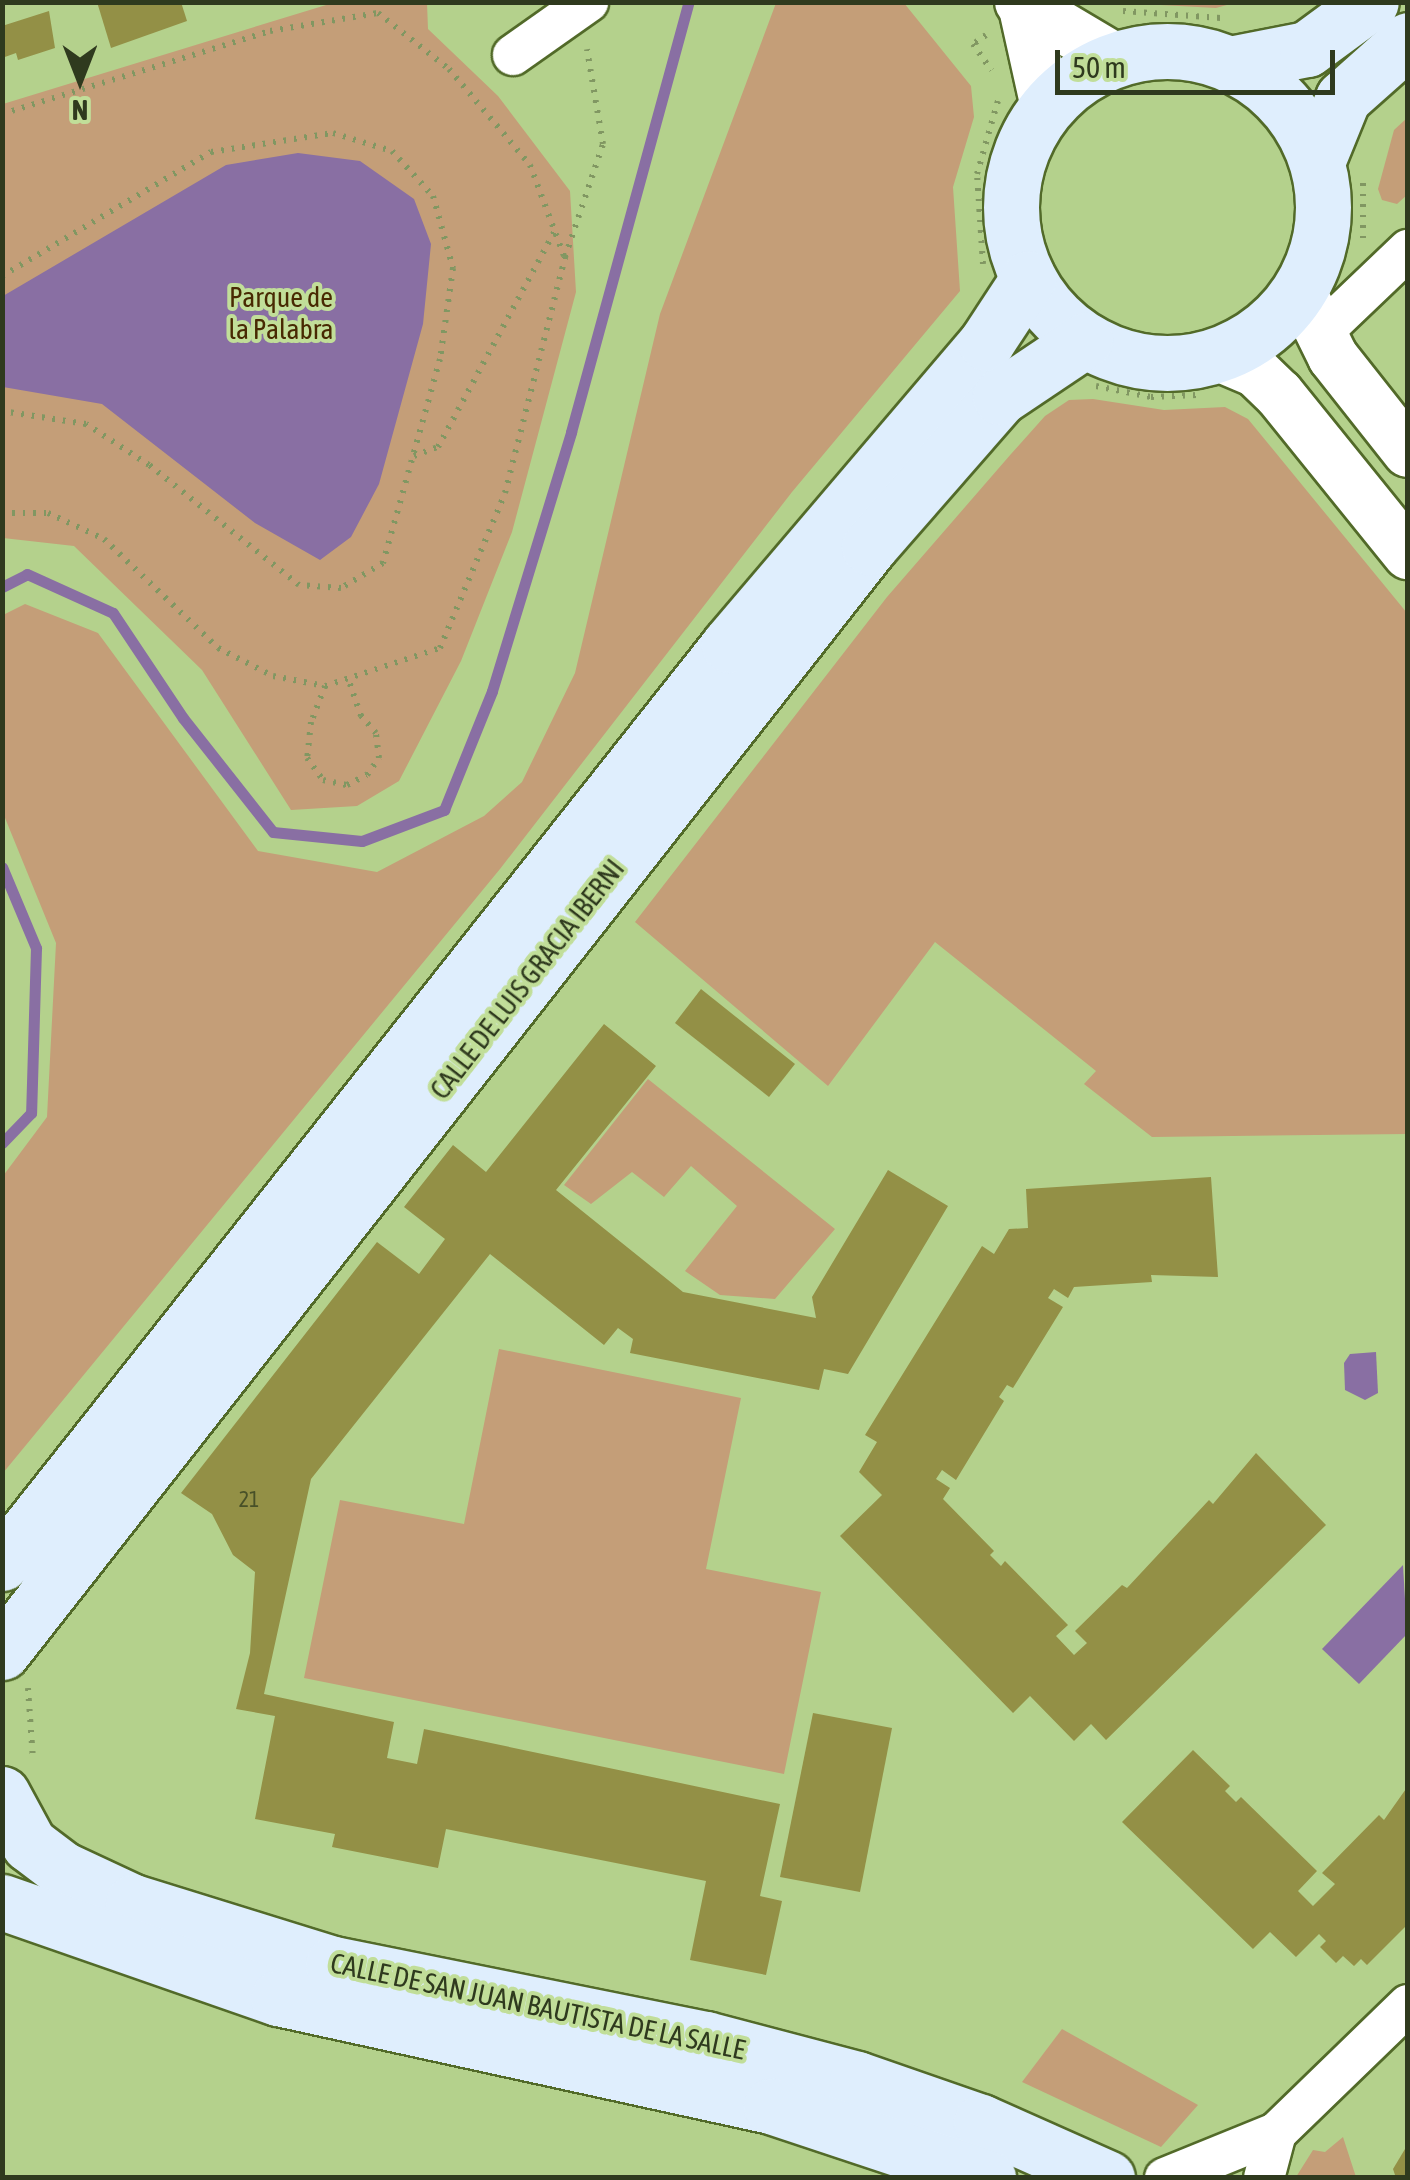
<!DOCTYPE html>
<html>
<head>
<meta charset="utf-8">
<style>
	body { margin:0 }
	#map { position:relative; width:1410px; height:2180px; overflow:hidden; background:#b4d18c; font-family:"Asap Condensed",sans-serif }
	div>[style] { position:absolute }
	.green>* { inset:0; background:#c49e78 }
	.water>* { inset:0; background:#896fa3 }
	.stream>* { height:11px; margin:-5.5px; padding:0 5.5px; transform-origin:5.5px; border-radius:5.5px; background:#896fa3 }
	.building>* { inset:0; background:#939046 }
	.path>* { height:6px; margin-top:-3px; transform-origin:0; background:repeating-linear-gradient(90deg,#819762 0 2.5px,transparent 0 10.5px) }
	.roads { filter:drop-shadow(2px 0 #526a29) drop-shadow(-2px 0 #526a29) drop-shadow(0 2px #526a29) drop-shadow(0 -2px #526a29) }
	.minor>* { height:40px; margin:-20px; padding:0 20px; transform-origin:20px; border-radius:20px; background:#fff }
	.tertiary>* { height:50px; margin:-25px; padding:0 25px; transform-origin:25px; border-radius:25px; background:#fff }
	.secondary>* { height:55px; margin:-27.5px; padding:0 27.5px; transform-origin:27.5px; border-radius:27.5px; background:#dfeefd }
	.secondary>.ring { margin:-27.5px; padding:0; box-sizing:content-box; background:none; border:55px solid #dfeefd; border-radius:50% }
	span { translate:-50% -50%; white-space:nowrap; text-align:center; line-height:1.15; -webkit-text-stroke:8px #c1de99; paint-order:stroke }
	.number-label { font-size:22px; color:#485028 }
	.number-label span { -webkit-text-stroke-width:0 }
	.park-label { font-size:28px; color:#482902 }
	.street-label { font-size:28px; color:#2f3a1e }
	.frame { position:absolute; inset:0; border:5px solid #2f3a1e; pointer-events:none }
	.north { position:absolute; left:30px; top:30px; width:100px; height:100px; -webkit-text-stroke:8px #c1de99; paint-order:stroke; rotate:180deg; font-size:28px; font-weight:700; line-height:40px; text-align:center; color:#2f3a1e }
	.north::after { content:''; display:block; margin:auto; width:35px; height:45px; background:#2f3a1e; clip-path:polygon(50% 0,100% 100%,50% 72%,0 100%) }
	.scale { position:absolute; left:1055px; top:50px; width:280px; height:45px; box-sizing:border-box; border:5px solid #2f3a1e; border-top:0; padding-left:12px; font-size:30px; line-height:35px; white-space:nowrap; color:#2f3a1e; -webkit-text-stroke:8px #c1de99; paint-order:stroke }
</style>
</head>
<body>
<div id="map">
	<div class="green">
		<div style="clip-path:polygon(336px 2px,427px 3px,428px 29px,498px 96px,570px 191px,576px 292px,512px 532px,461px 661px,399px 781px,357px 806px,291px 810px,202px 670px,74px 546px,3px 538px,3px 104px)"></div>
		<div style="clip-path:polygon(776px 3px,904px 3px,971px 86px,974px 117px,953px 187px,960px 291px,792px 492px,500px 869px,3px 1473px,3px 1176px,47px 1117px,56px 943px,3px 813px,3px 615px,25px 604px,98px 633px,258px 851px,377px 872px,484px 816px,522px 782px,575px 673px,660px 314px)"></div>
		<div style="clip-path:polygon(1124px 3px,1234px 3px,1216px 8px)"></div>
		<div style="clip-path:polygon(1407px 118px,1407px 195px,1397px 204px,1382px 200px,1378px 189px,1394px 130px)"></div>
		<div style="clip-path:polygon(1093px 399px,1164px 410px,1225px 407px,1248px 419px,1407px 613px,1407px 1134px,1152px 1137px,1084px 1084px,1096px 1071px,935px 942px,828px 1086px,635px 922px,887px 597px,1011px 454px,1045px 416px,1069px 400px)"></div>
		<div style="clip-path:polygon(648px 1079px,835px 1229px,775px 1299px,720px 1295px,685px 1271px,737px 1206px,691px 1166px,664px 1197px,632px 1172px,591px 1204px,564px 1185px)"></div>
		<div style="clip-path:polygon(499px 1349px,741px 1398px,706px 1569px,821px 1592px,784px 1774px,304px 1678px,340px 1500px,464px 1524px)"></div>
		<div style="clip-path:polygon(1062px 2029px,1198px 2105px,1161px 2147px,1022px 2082px)"></div>
		<div style="clip-path:polygon(1343px 2137px,1356px 2177px,1296px 2177px,1313px 2150px,1325px 2152px)"></div>
	</div>
	<div class="water">
		<div style="clip-path:polygon(298px 153px,360px 161px,414px 199px,431px 244px,423px 324px,379px 484px,351px 537px,320px 560px,255px 523px,102px 404px,3px 387px,3px 296px,226px 165px)"></div>
		<div style="clip-path:polygon(1376px 1352px,1378px 1393px,1365px 1400px,1345px 1390px,1344px 1363px,1350px 1354px)"></div>
		<div style="clip-path:polygon(1403px 1565px,1407px 1634px,1359px 1684px,1322px 1649px)"></div>
	</div>
	<div class="stream">
		<div style="left:2px;top:587px;width:28px;rotate:-27deg"></div>
		<div style="left:27px;top:574px;width:94px;rotate:24.4deg"></div>
		<div style="left:113px;top:613px;width:126px;rotate:56.3deg"></div>
		<div style="left:183px;top:718px;width:145px;rotate:51.7deg"></div>
		<div style="left:273px;top:832px;width:89px;rotate:5.8deg"></div>
		<div style="left:362px;top:841px;width:88px;rotate:-20.7deg"></div>
		<div style="left:444px;top:810px;width:128px;rotate:-68deg"></div>
		<div style="left:492px;top:691px;width:271px;rotate:-73deg"></div>
		<div style="left:571px;top:432px;width:446px;rotate:-74.7deg"></div>
		<div style="left:2px;top:867px;width:88px;rotate:67.2deg"></div>
		<div style="left:36px;top:948px;width:165px;rotate:91.7deg"></div>
		<div style="left:31px;top:1113px;width:42px;rotate:134deg"></div>
	</div>
	<div class="building">
		<div style="clip-path:polygon(97px 2px,181px 2px,187px 21px,111px 48px)"></div>
		<div style="clip-path:polygon(49px 11px,55px 48px,18px 60px,16px 53px,2px 58px,2px 26px)"></div>
		<div style="clip-path:polygon(701px 989px,795px 1064px,769px 1097px,675px 1023px)"></div>
		<div style="clip-path:polygon(604px 1024px,656px 1066px,556px 1190px,683px 1292px,816px 1318px,812px 1297px,888px 1170px,948px 1206px,848px 1374px,824px 1369px,819px 1390px,630px 1353px,633px 1339px,618px 1328px,604px 1345px,490px 1254px,311px 1479px,264px 1694px,394px 1722px,387px 1758px,417px 1764px,424px 1729px,780px 1804px,760px 1896px,782px 1901px,766px 1975px,690px 1960px,706px 1881px,446px 1829px,438px 1868px,332px 1847px,335px 1834px,255px 1819px,275px 1716px,236px 1709px,250px 1653px,255px 1572px,233px 1555px,212px 1514px,181px 1493px,377px 1242px,419px 1274px,445px 1239px,404px 1207px,453px 1145px,486px 1172px)"></div>
		<div style="clip-path:polygon(1211px 1177px,1218px 1277px,1151px 1275px,1152px 1282px,1074px 1287px,1068px 1298px,1054px 1289px,1048px 1298px,1063px 1307px,1013px 1388px,1007px 1385px,999px 1397px,1004px 1401px,956px 1480px,942px 1470px,936px 1479px,950px 1488px,943px 1499px,994px 1551px,990px 1555px,1001px 1566px,1005px 1561px,1068px 1625px,1056px 1636px,1074px 1655px,1087px 1643px,1075px 1631px,1122px 1585px,1127px 1588px,1209px 1500px,1213px 1504px,1256px 1453px,1326px 1525px,1106px 1740px,1091px 1724px,1074px 1741px,1030px 1696px,1013px 1713px,840px 1536px,882px 1495px,859px 1472px,877px 1442px,865px 1435px,982px 1246px,994px 1254px,1009px 1229px,1028px 1228px,1026px 1189px)"></div>
		<div style="clip-path:polygon(813px 1713px,892px 1728px,860px 1892px,780px 1877px)"></div>
		<div style="clip-path:polygon(1193px 1750px,1230px 1786px,1225px 1791px,1236px 1802px,1241px 1797px,1317px 1871px,1298px 1891px,1313px 1906px,1335px 1884px,1322px 1873px,1379px 1815px,1384px 1820px,1408px 1786px,1408px 1924px,1367px 1965px,1361px 1959px,1354px 1966px,1343px 1956px,1336px 1963px,1320px 1947px,1326px 1941px,1319px 1934px,1296px 1957px,1270px 1932px,1253px 1949px,1122px 1822px)"></div>
		<div style="clip-path:polygon(1408px 2144px,1408px 2178px,1396px 2178px,1393px 2169px)"></div>
	</div>
	<div class="path">
		<div style="left:1123px;top:11px;width:98px;rotate:4.1deg"></div>
		<div style="left:986px;top:35px;width:16px;rotate:145deg"></div>
		<div style="left:973px;top:44px;width:32px;rotate:55deg"></div>
		<div style="left:2px;top:114px;width:281px;rotate:-17.2deg"></div>
		<div style="left:270px;top:31px;width:109px;rotate:-9.5deg"></div>
		<div style="left:378px;top:13px;width:90px;rotate:38.3deg"></div>
		<div style="left:449px;top:69px;width:126px;rotate:49.8deg"></div>
		<div style="left:530px;top:165px;width:97px;rotate:69.5deg"></div>
		<div style="left:1363px;top:238px;width:62px;rotate:-90deg"></div>
		<div style="left:983px;top:264px;width:90px;rotate:-93.8deg"></div>
		<div style="left:977px;top:174px;width:76px;rotate:-74deg"></div>
		<div style="left:2px;top:276px;width:243px;rotate:-30.7deg"></div>
		<div style="left:211px;top:152px;width:123px;rotate:-8.9deg"></div>
		<div style="left:333px;top:133px;width:62px;rotate:17deg"></div>
		<div style="left:392px;top:151px;width:61px;rotate:47.7deg"></div>
		<div style="left:433px;top:196px;width:75px;rotate:74.5deg"></div>
		<div style="left:453px;top:268px;width:92px;rotate:98.1deg"></div>
		<div style="left:440px;top:359px;width:212px;rotate:105.6deg"></div>
		<div style="left:383px;top:563px;width:49px;rotate:149.2deg"></div>
		<div style="left:341px;top:588px;width:42px;rotate:-175.9deg"></div>
		<div style="left:299px;top:585px;width:192px;rotate:-141.3deg"></div>
		<div style="left:149px;top:465px;width:75px;rotate:-146.9deg"></div>
		<div style="left:86px;top:424px;width:85px;rotate:-171.2deg"></div>
		<div style="left:1096px;top:386px;width:56px;rotate:11.3deg"></div>
		<div style="left:1151px;top:397px;width:46px;rotate:-2.5deg"></div>
		<div style="left:414px;top:456px;width:26px;rotate:-21deg"></div>
		<div style="left:438px;top:447px;width:246px;rotate:-61.6deg"></div>
		<div style="left:2px;top:513px;width:46px"></div>
		<div style="left:48px;top:513px;width:62px;rotate:24.9deg"></div>
		<div style="left:104px;top:539px;width:158px;rotate:43.7deg"></div>
		<div style="left:218px;top:648px;width:62px;rotate:27deg"></div>
		<div style="left:273px;top:676px;width:53px;rotate:10.9deg"></div>
		<div style="left:325px;top:686px;width:121px;rotate:-18.3deg"></div>
		<div style="left:440px;top:648px;width:168px;rotate:-67.2deg"></div>
		<div style="left:505px;top:493px;width:244px;rotate:-75.7deg"></div>
		<div style="left:565px;top:257px;width:119px;rotate:-71.4deg"></div>
		<div style="left:603px;top:144px;width:96px;rotate:-99.6deg"></div>
		<div style="left:325px;top:686px;width:39px;rotate:111deg"></div>
		<div style="left:311px;top:722px;width:36px;rotate:96deg"></div>
		<div style="left:307px;top:758px;width:27px;rotate:54deg"></div>
		<div style="left:323px;top:780px;width:25px;rotate:12deg"></div>
		<div style="left:347px;top:785px;width:22px;rotate:-27deg"></div>
		<div style="left:367px;top:775px;width:21px;rotate:-55deg"></div>
		<div style="left:379px;top:758px;width:25px;rotate:-97deg"></div>
		<div style="left:376px;top:733px;width:23px;rotate:-131deg"></div>
		<div style="left:361px;top:716px;width:37px;rotate:-109deg"></div>
		<div style="left:28px;top:1688px;width:72px;rotate:86deg"></div>
	</div>
	<div class="roads">
		<div class="minor">
			<div style="left:513px;top:55px;width:92px;rotate:-35.2deg"></div>
			<div style="left:1320px;top:334px;width:122px;rotate:-43.7deg"></div>
			<div style="left:1165px;top:2178px;width:120px;rotate:-22.1deg"></div>
			<div style="left:1276px;top:2133px;width:184px;rotate:-44.1deg"></div>
			<div style="left:1264px;top:2178px;width:47px;rotate:-75.1deg"></div>
		</div>
		<div class="tertiary">
			<div style="left:1020px;top:2px;width:112px;rotate:30.7deg"></div>
			<div style="left:1024px;top:8px;width:101px;rotate:77.5deg"></div>
			<div style="left:1300px;top:290px;width:75px;rotate:63.8deg"></div>
			<div style="left:1333px;top:357px;width:121px;rotate:51.7deg"></div>
			<div style="left:1216px;top:355px;width:43px;rotate:23deg"></div>
			<div style="left:1256px;top:372px;width:32px;rotate:44deg"></div>
			<div style="left:1279px;top:394px;width:206px;rotate:51.1deg"></div>
		</div>
		<div class="secondary">
			<div class="ring" style="left:1011px;top:51px;width:257px;height:257px"></div>
			<div style="left:1230px;top:64px;width:78px;rotate:-11deg"></div>
			<div style="left:1307px;top:49px;width:79px;rotate:-36.3deg"></div>
			<div style="left:1317px;top:162px;width:69px;rotate:-67.9deg"></div>
			<div style="left:1343px;top:98px;width:87px;rotate:-41.7deg"></div>
			<div style="left:2px;top:1563px;width:1171px;rotate:-51.62deg"></div>
			<div style="left:729px;top:645px;width:397px;rotate:-49.6deg"></div>
			<div style="left:986px;top:343px;width:77px;rotate:-56.7deg"></div>
			<div style="left:2px;top:1652px;width:1405px;rotate:-51.88deg"></div>
			<div style="left:869px;top:547px;width:199px;rotate:-48.9deg"></div>
			<div style="left:1000px;top:397px;width:102px;rotate:-33.8deg"></div>
			<div style="left:2px;top:1794px;width:57px;rotate:61.6deg"></div>
			<div style="left:29px;top:1844px;width:41px;rotate:37.1deg"></div>
			<div style="left:62px;top:1869px;width:78px;rotate:24.9deg"></div>
			<div style="left:133px;top:1902px;width:209px;rotate:17.2deg"></div>
			<div style="left:333px;top:1964px;width:380px;rotate:11.4deg"></div>
			<div style="left:706px;top:2039px;width:156px;rotate:14.8deg"></div>
			<div style="left:857px;top:2079px;width:131px;rotate:19.1deg"></div>
			<div style="left:981px;top:2122px;width:138px;rotate:24deg"></div>
			<div style="left:2px;top:1902px;width:292px;rotate:19.2deg"></div>
			<div style="left:278px;top:1998px;width:505px;rotate:12.36deg"></div>
			<div style="left:771px;top:2106px;width:229px;rotate:18.4deg"></div>
		</div>
	</div>
	<div class="number-label">
		<span style="left:249px;top:1500px">21</span>
	</div>
	<div class="park-label">
		<span style="left:281px;top:313px">Parque de<br>la Palabra</span>
	</div>
	<div class="street-label">
		<span style="left:527px;top:979px;rotate:-52deg">CALLE DE LUIS GRACIA IBERNI</span>
		<span style="left:538px;top:2006px;rotate:12deg">CALLE DE SAN JUAN BAUTISTA DE LA SALLE</span>
	</div>
	<div class="frame"></div>
	<div class="north">N</div>
	<div class="scale">50 m</div>
</div>
</body>
</html>
